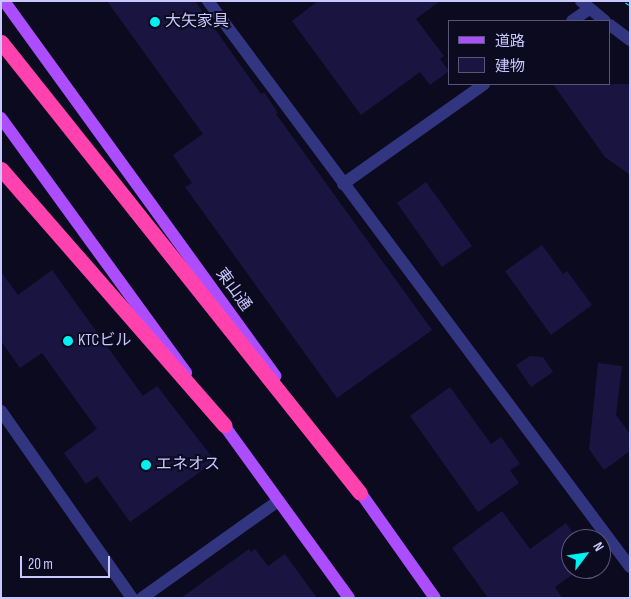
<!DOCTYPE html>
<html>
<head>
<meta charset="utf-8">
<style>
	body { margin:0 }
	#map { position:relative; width:631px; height:599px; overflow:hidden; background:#0c0a1e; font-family:"Sofia Sans Condensed","Noto Sans JP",sans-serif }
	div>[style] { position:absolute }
	.building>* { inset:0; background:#1a1540 }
	.minor>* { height:12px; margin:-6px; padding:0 6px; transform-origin:6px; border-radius:6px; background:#323681 }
	.major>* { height:12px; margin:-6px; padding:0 6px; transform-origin:6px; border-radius:6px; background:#ac4eff }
	.highway>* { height:15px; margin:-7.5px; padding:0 7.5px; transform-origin:7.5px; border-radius:7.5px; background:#ff42ae }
	.rail>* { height:5.5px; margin-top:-2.75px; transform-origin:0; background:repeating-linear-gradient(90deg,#0c0a1e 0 11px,#00f1f2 0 22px); box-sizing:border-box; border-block:1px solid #00f1f2 }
	.dots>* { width:14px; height:14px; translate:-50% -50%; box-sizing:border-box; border:2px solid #0c0a1e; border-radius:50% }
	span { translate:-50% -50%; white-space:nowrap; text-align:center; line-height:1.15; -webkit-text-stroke:4px #0c0a1e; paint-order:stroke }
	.poi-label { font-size:16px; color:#c9c7ff }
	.left { translate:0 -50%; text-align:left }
	.street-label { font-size:16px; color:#c9c7ff }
	.frame { position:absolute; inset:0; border:2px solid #c9c7ff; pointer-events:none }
	.legend { position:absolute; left:448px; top:20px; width:162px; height:65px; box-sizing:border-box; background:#0c0a1e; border:1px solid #585678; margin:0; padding:6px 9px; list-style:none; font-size:15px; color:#c9c7ff }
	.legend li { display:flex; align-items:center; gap:10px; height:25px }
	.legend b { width:25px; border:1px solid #585678 }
	.north { position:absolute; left:561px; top:529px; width:50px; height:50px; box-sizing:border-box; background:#0c0a1e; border:1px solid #585678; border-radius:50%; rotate:59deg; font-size:14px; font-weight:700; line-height:20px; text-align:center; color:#c9c7ff }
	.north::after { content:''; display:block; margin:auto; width:18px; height:22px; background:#00f1f2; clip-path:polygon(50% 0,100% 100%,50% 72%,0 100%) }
	.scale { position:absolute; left:20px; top:556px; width:90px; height:22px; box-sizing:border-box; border:2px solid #c9c7ff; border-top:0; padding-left:6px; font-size:15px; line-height:18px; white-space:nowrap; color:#c9c7ff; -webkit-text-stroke:4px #0c0a1e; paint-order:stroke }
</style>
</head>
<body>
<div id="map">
	<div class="building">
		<div style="clip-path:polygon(107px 1px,195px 1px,261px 94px,264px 92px,278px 113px,276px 114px,432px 330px,337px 398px,185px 187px,192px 183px,173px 155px,203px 134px)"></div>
		<div style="clip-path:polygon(318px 1px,440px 1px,416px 19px,444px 56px,440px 59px,449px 71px,430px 85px,420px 72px,361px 115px,292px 21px)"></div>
		<div style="clip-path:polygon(553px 84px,630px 84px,630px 175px,605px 157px)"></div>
		<div style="clip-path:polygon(426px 182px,472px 246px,442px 267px,397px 203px)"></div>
		<div style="clip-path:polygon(542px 245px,563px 274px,567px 271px,592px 305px,551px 335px,505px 271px)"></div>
		<div style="clip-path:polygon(52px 270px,143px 396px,157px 386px,215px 461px,130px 522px,97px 476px,86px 484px,64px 453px,97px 429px,42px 353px,20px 368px,1px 341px,1px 272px,18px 295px)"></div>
		<div style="clip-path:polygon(530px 356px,543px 357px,553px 372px,531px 387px,516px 365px)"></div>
		<div style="clip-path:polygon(598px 363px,622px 366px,616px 415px,630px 434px,630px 451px,604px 470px,589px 449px)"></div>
		<div style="clip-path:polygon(450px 387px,491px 444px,501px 437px,520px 464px,510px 470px,519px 483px,478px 512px,410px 416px)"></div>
		<div style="clip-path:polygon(502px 511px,530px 549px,566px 523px,577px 539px,571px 539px,571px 569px,580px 569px,555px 587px,562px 598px,488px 598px,452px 548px)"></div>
		<div style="clip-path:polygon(249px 549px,251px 552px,255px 549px,268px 566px,285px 554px,317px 598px,181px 598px)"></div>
	</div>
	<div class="minor">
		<div style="left:208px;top:1px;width:706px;rotate:53.29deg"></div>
		<div style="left:581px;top:1px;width:31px;rotate:40deg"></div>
		<div style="left:572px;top:21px;width:21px;rotate:-35deg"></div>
		<div style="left:610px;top:25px;width:25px;rotate:37deg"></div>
		<div style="left:343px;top:184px;width:173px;rotate:-35.3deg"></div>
		<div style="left:1px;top:411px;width:228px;rotate:55deg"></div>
		<div style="left:142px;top:598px;width:167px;rotate:-35.5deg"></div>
	</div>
	<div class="major">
		<div style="left:4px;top:1px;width:463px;rotate:54.1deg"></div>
		<div style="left:1px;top:118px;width:315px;rotate:54deg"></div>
		<div style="left:218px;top:417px;width:223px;rotate:54.1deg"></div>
		<div style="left:355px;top:485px;width:138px;rotate:54.7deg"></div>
	</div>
	<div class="highway">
		<div style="left:1px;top:42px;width:576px;rotate:51.48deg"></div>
		<div style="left:1px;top:169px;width:340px;rotate:48.9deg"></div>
	</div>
	<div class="rail">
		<div style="left:627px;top:1px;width:4px;rotate:34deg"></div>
	</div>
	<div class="dots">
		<div style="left:155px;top:22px;background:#00f1f2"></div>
		<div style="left:68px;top:341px;background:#00f1f2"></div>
		<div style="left:146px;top:465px;background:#00f1f2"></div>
	</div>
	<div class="poi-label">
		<span class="left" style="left:165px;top:22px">大矢家具</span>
		<span class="left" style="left:78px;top:341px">KTCビル</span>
		<span class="left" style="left:156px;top:465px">エネオス</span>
	</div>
	<div class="street-label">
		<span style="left:233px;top:290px;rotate:54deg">東山通</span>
	</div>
	<div class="frame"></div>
	<ul class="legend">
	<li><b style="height:6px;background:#ac4eff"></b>道路</li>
	<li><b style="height:14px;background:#1a1540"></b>建物</li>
	</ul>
	<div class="north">N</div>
	<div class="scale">20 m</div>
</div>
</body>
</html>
